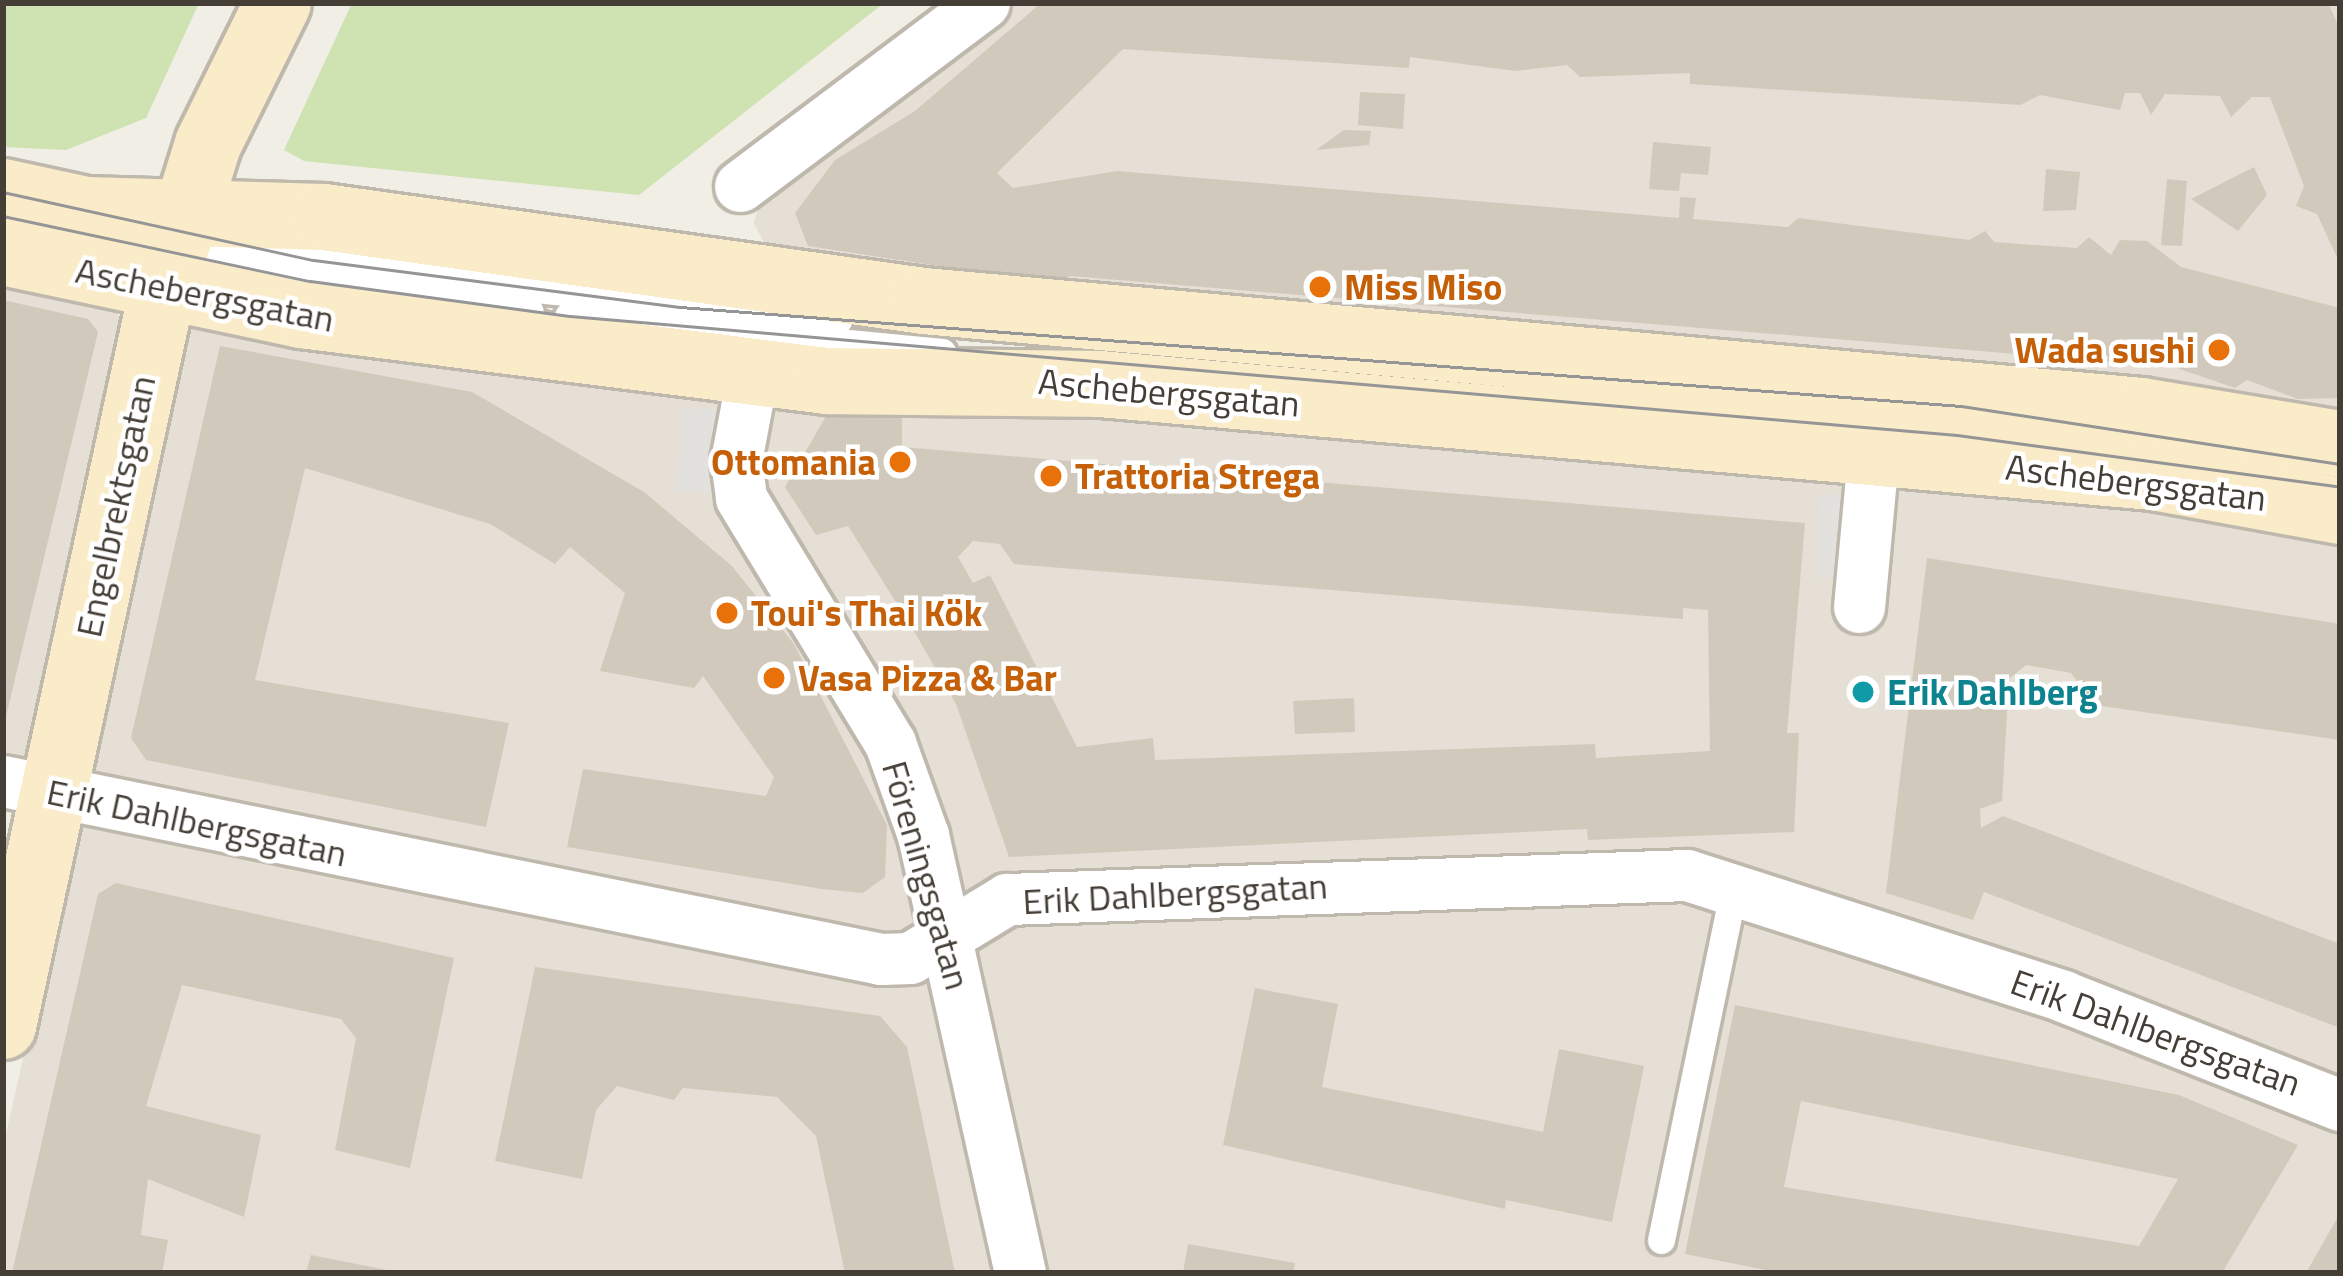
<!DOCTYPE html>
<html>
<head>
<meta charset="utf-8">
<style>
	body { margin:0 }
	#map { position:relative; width:2343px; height:1276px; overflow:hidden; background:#f1eee6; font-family:"Titillium Web",sans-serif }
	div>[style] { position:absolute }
	.residential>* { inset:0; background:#e5dfd5 }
	.green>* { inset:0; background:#cee2b2 }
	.parking>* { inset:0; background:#e3e1de }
	.building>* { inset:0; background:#d2c9bd }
	.roads { filter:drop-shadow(3px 0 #bfb8ad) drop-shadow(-3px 0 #bfb8ad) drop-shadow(0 3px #bfb8ad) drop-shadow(0 -3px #bfb8ad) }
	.lane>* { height:27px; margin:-13.5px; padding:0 13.5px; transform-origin:13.5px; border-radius:13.5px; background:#fff }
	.street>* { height:51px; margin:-25.5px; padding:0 25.5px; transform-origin:25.5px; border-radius:25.5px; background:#fff }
	.secondary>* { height:66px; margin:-33px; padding:0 33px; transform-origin:33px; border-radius:33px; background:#faecc8 }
	.tram>* { height:3px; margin:-1.5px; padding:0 1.5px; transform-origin:1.5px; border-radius:1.5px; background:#959595 }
	.dots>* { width:33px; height:33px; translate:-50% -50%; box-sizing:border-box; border:6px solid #fff; border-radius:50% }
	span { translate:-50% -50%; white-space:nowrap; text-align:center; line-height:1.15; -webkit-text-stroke:9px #fff; paint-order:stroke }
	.food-label { font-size:36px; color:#c56008; font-weight:700 }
	.left { translate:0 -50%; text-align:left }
	.right { translate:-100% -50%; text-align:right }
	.street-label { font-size:36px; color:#443e36 }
	.culture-label { font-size:36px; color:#0d838f; font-weight:700 }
	.frame { position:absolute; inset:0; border:6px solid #443e36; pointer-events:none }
</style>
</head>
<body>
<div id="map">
	<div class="residential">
		<div style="clip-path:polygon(1003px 3px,2340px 3px,2340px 426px,767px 249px,754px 223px,760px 201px)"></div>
		<div style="clip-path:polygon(3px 271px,106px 295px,126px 327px,33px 767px,3px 760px)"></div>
		<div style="clip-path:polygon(192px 315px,1887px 473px,2340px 536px,2340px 1273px,3px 1273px,3px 1147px)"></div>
	</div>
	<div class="green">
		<div style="clip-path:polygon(3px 3px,199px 3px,146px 118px,66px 150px,3px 147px)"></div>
		<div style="clip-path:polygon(352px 3px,884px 3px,639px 195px,304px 161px,284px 150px)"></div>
	</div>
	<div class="parking">
		<div style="clip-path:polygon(682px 408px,718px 410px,713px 493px,677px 491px)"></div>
		<div style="clip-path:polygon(1821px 494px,1855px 496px,1849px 580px,1815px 577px)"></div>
	</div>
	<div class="building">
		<div style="clip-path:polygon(1041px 3px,2328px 3px,2340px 29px,2340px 264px,2317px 214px,2296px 206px,2304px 186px,2270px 97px,2252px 97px,2231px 117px,2220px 96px,2165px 94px,2151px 115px,2140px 93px,2125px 93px,2120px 110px,2040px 95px,2020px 105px,1690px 84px,1690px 73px,1580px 77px,1567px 65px,1516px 71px,1410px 57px,1409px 68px,1123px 49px,997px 173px,1013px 188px,1117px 171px,1679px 218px,1680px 197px,1696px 198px,1693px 219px,1788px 227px,1798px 218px,1969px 240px,1985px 231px,1994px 242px,2077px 248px,2089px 237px,2111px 255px,2120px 240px,2147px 241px,2181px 267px,2340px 308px,2340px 398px,2298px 399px,2247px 380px,2235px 388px,2174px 367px,1070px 276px,1055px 284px,808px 246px,795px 213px,835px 160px,915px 111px)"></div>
		<div style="clip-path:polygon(1360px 92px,1405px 94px,1403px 129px,1358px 125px)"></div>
		<div style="clip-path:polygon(1344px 130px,1371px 131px,1369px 145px,1316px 150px)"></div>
		<div style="clip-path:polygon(1653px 142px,1711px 147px,1708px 175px,1681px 173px,1679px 191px,1649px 189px)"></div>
		<div style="clip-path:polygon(2254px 167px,2267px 195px,2238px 231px,2191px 199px)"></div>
		<div style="clip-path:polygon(2046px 169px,2080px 172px,2076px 210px,2043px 211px)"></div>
		<div style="clip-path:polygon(2167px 179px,2187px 181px,2182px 246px,2161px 245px)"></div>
		<div style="clip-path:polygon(3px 300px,88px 319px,98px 332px,3px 729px)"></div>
		<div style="clip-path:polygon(220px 346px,472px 392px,644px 492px,732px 566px,794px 644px,887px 825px,885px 877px,863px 893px,822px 889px,567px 847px,583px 769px,766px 796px,774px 777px,703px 676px,694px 688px,600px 671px,625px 593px,570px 547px,555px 564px,490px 524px,305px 468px,255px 680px,509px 723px,486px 827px,146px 760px,131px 738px)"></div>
		<div style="clip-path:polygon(evenodd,829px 411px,902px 417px,902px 447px,1805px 523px,1787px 733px,1799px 733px,1794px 832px,1588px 840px,1587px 829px,1009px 857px,956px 704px,911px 626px,848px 526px,816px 535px,785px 487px,829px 411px,973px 541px,1000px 544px,1014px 564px,1683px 619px,1683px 608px,1708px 610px,1710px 751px,1596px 758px,1595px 744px,1155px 760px,1153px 738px,1077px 747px,990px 575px,973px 583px,958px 557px,973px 541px)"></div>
		<div style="clip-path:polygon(1927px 558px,2340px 624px,2340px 740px,2094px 705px,2071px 673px,2026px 665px,2009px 679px,2002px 801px,1980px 809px,1981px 828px,2003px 816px,2340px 944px,2340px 1028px,1984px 892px,1973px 920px,1886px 893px)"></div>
		<div style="clip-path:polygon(1354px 698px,1355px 732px,1295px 734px,1293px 701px)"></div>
		<div style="clip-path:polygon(116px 883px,454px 958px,410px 1168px,335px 1150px,356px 1038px,341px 1019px,182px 985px,146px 1106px,261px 1135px,244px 1217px,148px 1179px,141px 1235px,168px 1240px,162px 1273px,12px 1273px,98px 894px)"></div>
		<div style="clip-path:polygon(535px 967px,880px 1016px,907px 1047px,955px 1273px,845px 1273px,816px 1136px,777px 1097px,683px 1088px,674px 1100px,617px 1086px,596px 1110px,582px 1179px,495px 1161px)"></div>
		<div style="clip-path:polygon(1255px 988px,1338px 1004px,1322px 1087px,1427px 1108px,1543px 1132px,1559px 1049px,1644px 1066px,1612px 1222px,1506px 1200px,1505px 1209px,1223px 1145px)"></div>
		<div style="clip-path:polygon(evenodd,1735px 1005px,2179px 1095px,2298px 1145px,2222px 1273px,1781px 1273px,1685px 1254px,1735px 1005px,1801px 1101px,2178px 1179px,2139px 1246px,1784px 1187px,1801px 1101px)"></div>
		<div style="clip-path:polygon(2340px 1213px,2340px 1273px,2306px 1273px)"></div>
		<div style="clip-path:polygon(1188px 1244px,1295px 1263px,1293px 1273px,1183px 1273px)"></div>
		<div style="clip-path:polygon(311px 1255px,392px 1271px,392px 1273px,306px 1273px)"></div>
	</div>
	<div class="roads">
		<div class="lane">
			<div style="left:95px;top:236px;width:441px;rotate:9.8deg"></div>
			<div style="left:222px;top:240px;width:279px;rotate:9.3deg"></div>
			<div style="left:497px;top:285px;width:343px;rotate:5.9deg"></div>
			<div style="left:568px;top:316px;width:376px;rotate:5.5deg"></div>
			<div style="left:1661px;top:1240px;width:364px;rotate:-78.3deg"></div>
		</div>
		<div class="street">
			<div style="left:740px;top:186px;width:305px;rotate:-36.9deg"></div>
			<div style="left:753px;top:371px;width:92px;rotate:100.7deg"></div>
			<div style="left:736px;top:461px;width:37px;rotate:82deg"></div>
			<div style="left:741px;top:498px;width:287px;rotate:58.7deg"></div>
			<div style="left:890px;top:743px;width:98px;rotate:70.3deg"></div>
			<div style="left:923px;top:835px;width:449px;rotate:77.5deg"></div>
			<div style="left:1859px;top:607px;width:153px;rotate:-84.7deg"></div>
			<div style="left:3px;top:781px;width:896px;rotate:11.46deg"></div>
			<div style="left:881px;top:959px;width:29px;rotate:-2deg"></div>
			<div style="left:910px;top:958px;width:114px;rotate:-31.3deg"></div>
			<div style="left:1007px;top:899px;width:680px;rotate:-2.02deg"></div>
			<div style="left:1687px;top:875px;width:395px;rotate:17.8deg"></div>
			<div style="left:2063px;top:996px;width:298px;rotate:21.5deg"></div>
		</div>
		<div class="secondary">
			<div style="left:3px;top:192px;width:85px;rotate:12.2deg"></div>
			<div style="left:86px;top:210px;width:238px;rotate:1.7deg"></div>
			<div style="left:324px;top:217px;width:606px;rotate:7.97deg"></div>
			<div style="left:924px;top:301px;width:1222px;rotate:5.16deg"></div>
			<div style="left:2141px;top:411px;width:202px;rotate:9.4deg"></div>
			<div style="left:3px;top:252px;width:305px;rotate:11.9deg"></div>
			<div style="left:301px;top:315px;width:530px;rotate:7.15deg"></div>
			<div style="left:827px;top:381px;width:273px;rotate:0.6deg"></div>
			<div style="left:1100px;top:384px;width:1057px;rotate:5.05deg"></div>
			<div style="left:2153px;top:477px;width:190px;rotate:10.3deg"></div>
			<div style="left:3px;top:1026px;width:755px;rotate:-77.77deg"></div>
			<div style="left:163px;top:288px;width:151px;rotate:-72.6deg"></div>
			<div style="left:208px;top:144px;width:157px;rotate:-63.6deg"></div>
		</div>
	</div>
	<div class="tram">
		<div style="left:3px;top:192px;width:317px;rotate:12.4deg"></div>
		<div style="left:313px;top:260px;width:370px;rotate:7.3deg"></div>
		<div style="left:680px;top:307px;width:1285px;rotate:4.42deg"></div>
		<div style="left:1961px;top:406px;width:383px;rotate:8.7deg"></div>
		<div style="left:3px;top:216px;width:314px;rotate:12deg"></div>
		<div style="left:310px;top:281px;width:262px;rotate:7.7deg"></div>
		<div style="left:570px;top:316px;width:1392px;rotate:4.9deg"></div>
		<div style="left:1957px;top:435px;width:387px;rotate:7.7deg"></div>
	</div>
	<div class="dots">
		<div style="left:1320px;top:287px;background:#e8710a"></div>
		<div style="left:2219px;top:350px;background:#e8710a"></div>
		<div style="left:900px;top:462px;background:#e8710a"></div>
		<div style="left:1051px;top:476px;background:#e8710a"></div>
		<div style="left:727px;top:613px;background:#e8710a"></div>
		<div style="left:774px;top:678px;background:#e8710a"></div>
		<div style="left:1863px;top:692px;background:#0f9aa8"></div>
	</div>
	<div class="food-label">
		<span class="left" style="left:1344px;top:287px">Miss Miso</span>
		<span class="right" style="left:2195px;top:350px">Wada sushi</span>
		<span class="right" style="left:876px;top:462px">Ottomania</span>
		<span class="left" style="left:1075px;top:476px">Trattoria Strega</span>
		<span class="left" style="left:751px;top:613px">Toui's Thai Kök</span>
		<span class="left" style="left:798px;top:678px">Vasa Pizza &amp; Bar</span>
	</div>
	<div class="street-label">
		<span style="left:205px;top:294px;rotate:11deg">Aschebergsgatan</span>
		<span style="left:1169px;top:392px;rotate:5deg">Aschebergsgatan</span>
		<span style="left:2136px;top:482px;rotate:7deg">Aschebergsgatan</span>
		<span style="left:115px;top:506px;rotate:-78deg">Engelbrektsgatan</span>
		<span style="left:197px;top:822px;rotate:12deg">Erik Dahlbergsgatan</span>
		<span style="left:927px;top:875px;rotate:74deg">Föreningsgatan</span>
		<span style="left:1175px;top:893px;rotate:-3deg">Erik Dahlbergsgatan</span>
		<span style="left:2156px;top:1032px;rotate:20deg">Erik Dahlbergsgatan</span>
	</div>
	<div class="culture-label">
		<span class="left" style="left:1887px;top:692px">Erik Dahlberg</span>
	</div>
	<div class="frame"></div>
</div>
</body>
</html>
